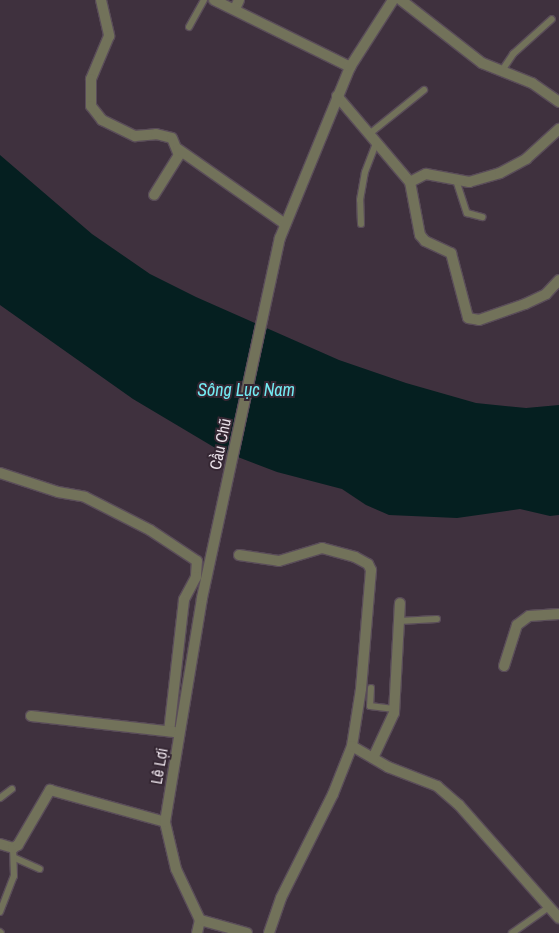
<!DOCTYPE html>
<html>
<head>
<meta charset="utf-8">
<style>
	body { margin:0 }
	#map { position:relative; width:559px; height:933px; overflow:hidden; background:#3f313e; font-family:"Archivo Narrow",sans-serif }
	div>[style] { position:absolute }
	.water>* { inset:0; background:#051f20 }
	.roads { filter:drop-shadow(1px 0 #5a4d59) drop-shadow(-1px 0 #5a4d59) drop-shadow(0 1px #5a4d59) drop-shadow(0 -1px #5a4d59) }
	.service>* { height:6px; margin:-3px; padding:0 3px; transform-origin:3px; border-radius:3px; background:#72725a }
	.minor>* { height:10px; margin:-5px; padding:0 5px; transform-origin:5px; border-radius:5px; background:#72725a }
	.tertiary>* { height:10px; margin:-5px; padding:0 5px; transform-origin:5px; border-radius:5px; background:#72725a }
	span { translate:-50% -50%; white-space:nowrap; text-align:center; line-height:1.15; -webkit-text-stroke:4px #352733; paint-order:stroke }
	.street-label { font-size:16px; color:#e9e0e8 }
	.water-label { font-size:18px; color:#73ebf3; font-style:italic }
</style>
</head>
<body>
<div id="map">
	<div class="water">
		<div style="clip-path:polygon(0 155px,92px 234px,150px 274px,196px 297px,339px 360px,406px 383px,476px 403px,526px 408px,559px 405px,559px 515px,550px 516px,520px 509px,457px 518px,389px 515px,366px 505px,342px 489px,277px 472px,217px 449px,133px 399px,0 305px)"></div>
	</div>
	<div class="roads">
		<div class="service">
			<div style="left:189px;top:27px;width:31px;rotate:-61deg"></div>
			<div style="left:501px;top:72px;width:22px;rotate:-56deg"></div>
			<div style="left:513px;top:54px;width:52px;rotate:-41.9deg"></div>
			<div style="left:368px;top:135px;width:72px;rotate:-38.8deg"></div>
			<div style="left:456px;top:180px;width:35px;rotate:72deg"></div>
			<div style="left:467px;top:213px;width:16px;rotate:15deg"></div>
			<div style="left:361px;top:224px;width:24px;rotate:-92deg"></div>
			<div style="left:360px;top:200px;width:28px;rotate:-80deg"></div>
			<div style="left:365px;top:172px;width:31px;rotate:-69deg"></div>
			<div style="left:399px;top:621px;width:38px;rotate:-3deg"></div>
			<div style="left:371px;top:688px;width:18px;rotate:93deg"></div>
			<div style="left:370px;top:706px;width:24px;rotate:7deg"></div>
			<div style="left:0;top:798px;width:15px;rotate:-37deg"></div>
			<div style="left:15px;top:858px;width:27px;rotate:24deg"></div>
			<div style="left:0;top:912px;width:39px;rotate:-69deg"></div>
			<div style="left:14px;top:876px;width:28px;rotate:-92deg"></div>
			<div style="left:0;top:932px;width:1px;rotate:45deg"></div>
			<div style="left:512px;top:933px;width:45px;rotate:-35.1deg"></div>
		</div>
		<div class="minor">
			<div style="left:101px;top:0;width:37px;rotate:77deg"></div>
			<div style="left:109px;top:36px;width:47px;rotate:112.7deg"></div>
			<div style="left:91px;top:79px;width:27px;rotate:90deg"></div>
			<div style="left:91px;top:106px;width:18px;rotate:52deg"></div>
			<div style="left:102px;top:120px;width:37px;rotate:26deg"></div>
			<div style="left:135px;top:136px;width:21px;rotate:-5deg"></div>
			<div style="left:156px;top:134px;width:16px;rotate:14deg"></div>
			<div style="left:172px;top:138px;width:18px;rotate:68deg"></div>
			<div style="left:179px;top:155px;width:47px;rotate:122deg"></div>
			<div style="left:401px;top:0;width:103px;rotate:37.9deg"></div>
			<div style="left:482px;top:63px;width:54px;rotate:21.8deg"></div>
			<div style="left:532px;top:83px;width:33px;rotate:35deg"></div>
			<div style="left:235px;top:9px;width:10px;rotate:-66deg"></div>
			<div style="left:337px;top:96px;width:113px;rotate:49.7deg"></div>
			<div style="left:410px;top:182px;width:54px;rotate:79.3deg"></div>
			<div style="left:420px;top:235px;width:8px;rotate:50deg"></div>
			<div style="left:425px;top:241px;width:29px;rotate:25deg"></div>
			<div style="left:451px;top:253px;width:67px;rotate:75.3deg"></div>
			<div style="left:468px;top:318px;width:11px;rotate:10deg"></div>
			<div style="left:479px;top:320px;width:49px;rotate:-19.2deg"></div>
			<div style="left:525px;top:304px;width:23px;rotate:-25deg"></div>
			<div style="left:546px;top:294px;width:19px;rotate:-47deg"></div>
			<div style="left:178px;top:149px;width:131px;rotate:35deg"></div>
			<div style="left:410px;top:182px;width:18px;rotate:-27deg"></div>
			<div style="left:426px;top:174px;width:44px;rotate:10.5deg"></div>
			<div style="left:469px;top:182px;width:32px;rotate:-16deg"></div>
			<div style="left:500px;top:173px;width:30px;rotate:-28deg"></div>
			<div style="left:526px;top:159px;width:45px;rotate:-42.3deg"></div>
			<div style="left:0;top:473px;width:61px;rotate:18.1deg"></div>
			<div style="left:58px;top:492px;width:27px;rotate:10deg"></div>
			<div style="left:85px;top:497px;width:73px;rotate:26.9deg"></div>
			<div style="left:150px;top:530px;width:56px;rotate:33.4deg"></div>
			<div style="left:197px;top:561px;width:16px;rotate:94deg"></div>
			<div style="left:196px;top:577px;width:26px;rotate:118deg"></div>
			<div style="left:184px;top:600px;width:132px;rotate:96.5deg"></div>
			<div style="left:239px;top:555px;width:40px;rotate:8.5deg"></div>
			<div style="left:279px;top:561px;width:45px;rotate:-16.8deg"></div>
			<div style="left:322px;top:548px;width:34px;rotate:15deg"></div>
			<div style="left:355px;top:557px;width:15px;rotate:28deg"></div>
			<div style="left:368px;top:564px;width:7px;rotate:63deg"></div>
			<div style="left:371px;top:570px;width:119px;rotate:94.8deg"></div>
			<div style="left:361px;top:689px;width:58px;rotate:99deg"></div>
			<div style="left:352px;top:746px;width:52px;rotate:111.6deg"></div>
			<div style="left:333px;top:794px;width:116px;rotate:116.6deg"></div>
			<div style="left:281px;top:898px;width:37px;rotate:109deg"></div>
			<div style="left:504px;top:666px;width:43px;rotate:-72.4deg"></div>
			<div style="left:517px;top:625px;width:15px;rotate:-37deg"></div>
			<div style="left:529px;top:616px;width:30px;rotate:-4deg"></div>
			<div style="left:31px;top:716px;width:144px;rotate:6.4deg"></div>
			<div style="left:352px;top:746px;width:42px;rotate:30.3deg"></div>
			<div style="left:388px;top:767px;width:53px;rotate:21.2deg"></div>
			<div style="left:437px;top:786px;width:29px;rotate:41deg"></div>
			<div style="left:459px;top:805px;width:151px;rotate:48.5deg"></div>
			<div style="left:373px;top:758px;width:50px;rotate:-65deg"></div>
			<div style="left:394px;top:713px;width:110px;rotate:-86.9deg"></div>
			<div style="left:0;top:844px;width:14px;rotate:17deg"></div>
			<div style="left:13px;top:848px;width:6px;rotate:-31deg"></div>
			<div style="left:18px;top:845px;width:64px;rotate:-59.8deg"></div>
			<div style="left:50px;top:790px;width:119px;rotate:15.5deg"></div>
			<div style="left:197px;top:933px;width:13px;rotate:-77deg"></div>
		</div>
		<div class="tertiary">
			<div style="left:214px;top:0;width:152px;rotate:26.2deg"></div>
			<div style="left:247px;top:933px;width:49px;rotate:-164.5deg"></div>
			<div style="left:200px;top:920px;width:56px;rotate:-115.2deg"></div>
			<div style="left:176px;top:869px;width:48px;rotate:-103.2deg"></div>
			<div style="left:165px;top:822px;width:227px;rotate:-80.6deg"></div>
			<div style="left:202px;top:598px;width:368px;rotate:-77.8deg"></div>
			<div style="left:280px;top:238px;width:185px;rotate:-67.7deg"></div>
			<div style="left:350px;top:67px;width:80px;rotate:-57.3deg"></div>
		</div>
	</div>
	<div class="street-label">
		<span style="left:220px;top:444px;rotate:-78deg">Cầu Chũ</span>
		<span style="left:159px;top:766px;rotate:-80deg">Lê Lợi</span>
	</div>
	<div class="water-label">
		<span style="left:246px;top:390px">Sông Lục Nam</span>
	</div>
</div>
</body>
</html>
